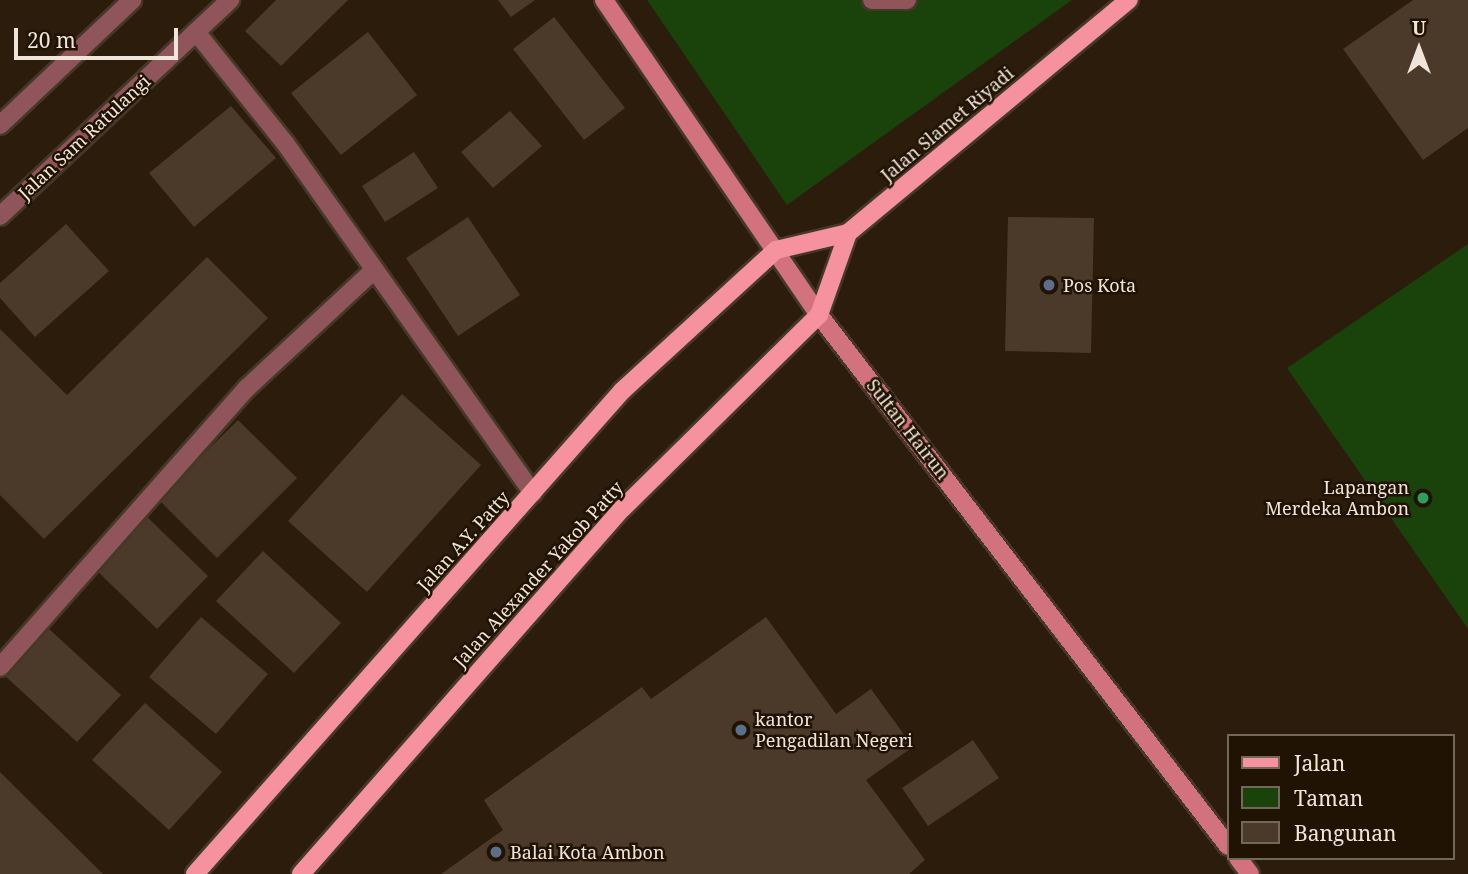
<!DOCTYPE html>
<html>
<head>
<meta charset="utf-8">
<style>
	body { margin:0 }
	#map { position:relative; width:1468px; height:874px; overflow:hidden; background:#2b1c0b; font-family:"Noto Serif",serif }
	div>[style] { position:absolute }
	.green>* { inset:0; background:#19430b }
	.building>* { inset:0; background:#4b3a29 }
	.roads { filter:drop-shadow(2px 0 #463828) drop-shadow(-2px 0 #463828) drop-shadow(0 2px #463828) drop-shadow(0 -2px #463828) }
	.lane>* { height:18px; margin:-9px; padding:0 9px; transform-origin:9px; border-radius:9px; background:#90555b }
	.street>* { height:18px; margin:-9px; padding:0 9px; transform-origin:9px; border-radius:9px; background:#90555b }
	.secondary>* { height:18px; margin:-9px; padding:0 9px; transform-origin:9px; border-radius:9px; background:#d1727d }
	.primary>* { height:18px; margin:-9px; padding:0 9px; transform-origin:9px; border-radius:9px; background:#f5929d }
	.dots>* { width:19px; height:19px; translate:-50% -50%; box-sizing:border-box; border:4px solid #211303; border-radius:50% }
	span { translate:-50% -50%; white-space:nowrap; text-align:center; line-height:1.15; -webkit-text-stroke:5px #211303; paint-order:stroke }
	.street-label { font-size:18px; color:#efe5db }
	.poi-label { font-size:18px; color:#efe5db }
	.left { translate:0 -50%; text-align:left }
	.right { translate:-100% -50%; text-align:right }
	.legend { position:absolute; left:1227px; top:734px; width:228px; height:126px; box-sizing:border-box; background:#211303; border:2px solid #736759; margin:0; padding:9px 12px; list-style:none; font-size:21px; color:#efe5db }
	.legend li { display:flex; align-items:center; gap:14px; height:35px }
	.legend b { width:35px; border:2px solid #736759 }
	.north { position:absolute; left:1384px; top:14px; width:70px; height:70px; -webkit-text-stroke:5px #211303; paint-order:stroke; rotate:0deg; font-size:19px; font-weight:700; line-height:28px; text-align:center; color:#efe5db }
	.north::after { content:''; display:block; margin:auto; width:24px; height:32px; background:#efe5db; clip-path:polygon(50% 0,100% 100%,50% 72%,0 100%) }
	.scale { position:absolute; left:14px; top:28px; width:164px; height:32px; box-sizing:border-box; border:4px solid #efe5db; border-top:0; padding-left:9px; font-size:21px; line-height:24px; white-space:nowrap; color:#efe5db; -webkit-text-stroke:5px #211303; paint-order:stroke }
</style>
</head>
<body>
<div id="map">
	<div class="green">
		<div style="clip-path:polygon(647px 0,1072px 0,787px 205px)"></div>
		<div style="clip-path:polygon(1468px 244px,1468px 629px,1287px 368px)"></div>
	</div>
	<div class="building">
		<div style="clip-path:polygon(276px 0,348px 0,281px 66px,245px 31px)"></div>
		<div style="clip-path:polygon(498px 0,535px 0,511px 17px)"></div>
		<div style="clip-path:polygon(1413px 0,1468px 0,1468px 128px,1423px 160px,1343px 49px)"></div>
		<div style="clip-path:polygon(554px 17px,625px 108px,584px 140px,513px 49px)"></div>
		<div style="clip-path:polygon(368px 32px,417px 95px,341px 155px,291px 93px)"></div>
		<div style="clip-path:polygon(231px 106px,276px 158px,194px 227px,149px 173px)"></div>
		<div style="clip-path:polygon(510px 111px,542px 146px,493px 188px,461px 152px)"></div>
		<div style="clip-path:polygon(414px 152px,438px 188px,385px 222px,362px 186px)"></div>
		<div style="clip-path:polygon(468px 217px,520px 295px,458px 336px,406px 258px)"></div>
		<div style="clip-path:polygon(1008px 217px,1094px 218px,1091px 353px,1005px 351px)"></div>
		<div style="clip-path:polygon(66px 224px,109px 271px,35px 337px,0 298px,0 283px)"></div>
		<div style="clip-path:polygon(207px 257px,268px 318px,44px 539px,0 495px,0 329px,67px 395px)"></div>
		<div style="clip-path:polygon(402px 394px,481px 465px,367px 592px,288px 521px)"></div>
		<div style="clip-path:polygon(238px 420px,297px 478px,217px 558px,158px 499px)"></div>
		<div style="clip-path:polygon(142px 512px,208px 576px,157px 629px,91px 565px)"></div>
		<div style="clip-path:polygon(263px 551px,341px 623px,294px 673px,216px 601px)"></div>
		<div style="clip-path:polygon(201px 617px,268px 674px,216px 734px,149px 677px)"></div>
		<div style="clip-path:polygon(766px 617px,836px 714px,871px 689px,913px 747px,866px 780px,925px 860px,909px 874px,441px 874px,503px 830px,484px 800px,642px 687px,651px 699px)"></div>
		<div style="clip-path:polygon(48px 628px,121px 695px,77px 742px,4px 675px)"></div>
		<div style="clip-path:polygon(145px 703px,222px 772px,169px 830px,92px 760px)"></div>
		<div style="clip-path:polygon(973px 740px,999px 778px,928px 826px,902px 788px)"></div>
		<div style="clip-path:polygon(0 772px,103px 874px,0 874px)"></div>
	</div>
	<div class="roads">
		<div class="lane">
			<div style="left:0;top:667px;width:373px;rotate:-48.5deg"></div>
			<div style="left:247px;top:388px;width:172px;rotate:-42.9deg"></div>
		</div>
		<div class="street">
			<div style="left:872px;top:0;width:35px"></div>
			<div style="left:196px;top:32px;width:142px;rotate:51.3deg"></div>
			<div style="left:285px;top:143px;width:429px;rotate:54.7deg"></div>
			<div style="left:0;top:125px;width:182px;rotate:-43.4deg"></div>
			<div style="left:0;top:216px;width:316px;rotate:-43.2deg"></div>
		</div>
		<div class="secondary">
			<div style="left:604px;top:0;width:381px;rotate:55.7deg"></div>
			<div style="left:819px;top:315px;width:670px;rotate:52.39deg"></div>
			<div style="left:1238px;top:858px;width:20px;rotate:53deg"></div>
		</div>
		<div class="primary">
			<div style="left:195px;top:874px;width:645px;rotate:-48.52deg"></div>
			<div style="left:622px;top:391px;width:209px;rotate:-42.5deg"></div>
			<div style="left:776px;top:250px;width:74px;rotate:-13.3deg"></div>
			<div style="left:848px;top:233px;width:365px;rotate:-39.7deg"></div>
			<div style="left:301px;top:874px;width:487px;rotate:-48.7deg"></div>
			<div style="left:623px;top:508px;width:275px;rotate:-44.6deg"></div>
			<div style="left:819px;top:315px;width:87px;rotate:-70.5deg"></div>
		</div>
	</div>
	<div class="dots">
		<div style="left:1049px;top:285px;background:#5c6f8a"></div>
		<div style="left:1423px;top:498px;background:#2e9e5b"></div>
		<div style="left:741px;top:730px;background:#5c6f8a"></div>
		<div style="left:496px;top:852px;background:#5c6f8a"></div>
	</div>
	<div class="street-label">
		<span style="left:947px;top:124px;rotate:-40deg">Jalan Slamet Riyadi</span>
		<span style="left:84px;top:137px;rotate:-43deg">Jalan Sam Ratulangi</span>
		<span style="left:908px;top:429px;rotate:52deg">Sultan Hairun</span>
		<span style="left:463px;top:541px;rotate:-48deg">Jalan A.Y. Patty</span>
		<span style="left:538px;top:574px;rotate:-48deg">Jalan Alexander Yakob Patty</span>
	</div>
	<div class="poi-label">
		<span class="left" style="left:1063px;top:285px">Pos Kota</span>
		<span class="right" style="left:1409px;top:498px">Lapangan<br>Merdeka Ambon</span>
		<span class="left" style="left:755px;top:730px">kantor<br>Pengadilan Negeri</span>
		<span class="left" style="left:510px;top:852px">Balai Kota Ambon</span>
	</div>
	<ul class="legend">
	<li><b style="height:9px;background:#f5929d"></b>Jalan</li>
	<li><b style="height:19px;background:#19430b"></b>Taman</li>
	<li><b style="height:19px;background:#4b3a29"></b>Bangunan</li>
	</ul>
	<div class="north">U</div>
	<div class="scale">20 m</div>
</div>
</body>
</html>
